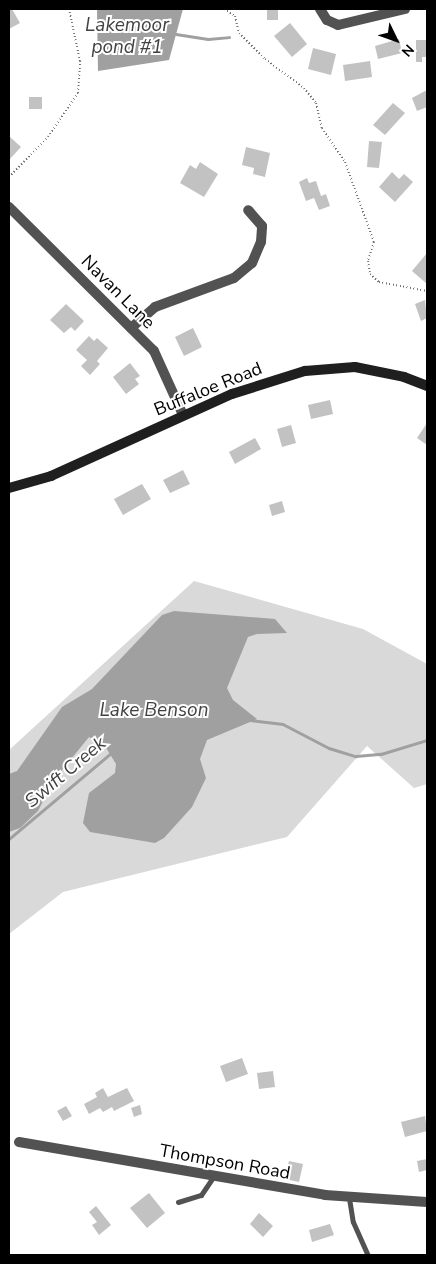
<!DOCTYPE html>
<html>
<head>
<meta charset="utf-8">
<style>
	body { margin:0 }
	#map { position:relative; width:436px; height:1264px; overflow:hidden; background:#fff; font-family:"Nunito Sans",sans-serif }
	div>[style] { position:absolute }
	.green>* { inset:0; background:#d9d9d9 }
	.water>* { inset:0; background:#a0a0a0 }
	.stream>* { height:2.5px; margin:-1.25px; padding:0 1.25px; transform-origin:1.25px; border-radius:1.25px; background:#a0a0a0 }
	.building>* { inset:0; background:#c2c2c2 }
	.path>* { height:2px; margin-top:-1px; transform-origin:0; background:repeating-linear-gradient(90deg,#747474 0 1px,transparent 0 3.5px) }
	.lane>* { height:5px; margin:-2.5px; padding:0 2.5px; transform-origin:2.5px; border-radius:2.5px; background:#525252 }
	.street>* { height:10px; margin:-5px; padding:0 5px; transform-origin:5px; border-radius:5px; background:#525252 }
	.secondary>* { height:10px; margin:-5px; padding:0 5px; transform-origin:5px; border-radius:5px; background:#1f1f1f }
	span { translate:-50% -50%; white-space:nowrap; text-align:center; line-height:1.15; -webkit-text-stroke:4px #fff; paint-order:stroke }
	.street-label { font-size:18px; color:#000 }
	.water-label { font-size:19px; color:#414141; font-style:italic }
	.frame { position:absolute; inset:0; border:10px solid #000; pointer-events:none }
	.north { position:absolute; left:371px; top:15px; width:50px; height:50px; -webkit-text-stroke:4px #fff; paint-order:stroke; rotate:132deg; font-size:14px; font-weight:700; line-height:20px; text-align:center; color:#000 }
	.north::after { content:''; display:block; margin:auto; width:18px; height:22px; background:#000; clip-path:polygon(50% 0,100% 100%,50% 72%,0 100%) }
</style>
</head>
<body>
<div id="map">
	<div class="green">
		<div style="clip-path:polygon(194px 581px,363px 629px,427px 664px,427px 784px,414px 788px,367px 746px,287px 837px,63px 892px,9px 934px,9px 750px)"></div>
	</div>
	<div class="water">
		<div style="clip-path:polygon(97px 9px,183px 9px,169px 60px,98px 71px)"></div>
		<div style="clip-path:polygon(174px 611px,275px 619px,287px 633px,257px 634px,248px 637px,227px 688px,233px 700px,257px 719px,207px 740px,200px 759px,206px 778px,192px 807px,164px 838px,155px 843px,90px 832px,83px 823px,89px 793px,115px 773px,116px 764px,105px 746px,89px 737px,54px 780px,38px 811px,20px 828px,9px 832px,9px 774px,17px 771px,62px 707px,92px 689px,162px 615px)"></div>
	</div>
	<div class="stream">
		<div style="left:176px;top:34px;width:32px;rotate:9deg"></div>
		<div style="left:208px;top:39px;width:21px;rotate:-5deg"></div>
		<div style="left:250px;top:720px;width:33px;rotate:7deg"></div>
		<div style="left:283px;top:724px;width:52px;rotate:27.6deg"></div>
		<div style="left:329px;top:748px;width:28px;rotate:17deg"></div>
		<div style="left:356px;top:756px;width:25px;rotate:-5deg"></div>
		<div style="left:381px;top:754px;width:48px;rotate:-16.9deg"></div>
		<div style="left:9px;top:839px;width:133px;rotate:-40.1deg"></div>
	</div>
	<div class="building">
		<div style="clip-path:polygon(9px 9px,12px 9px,20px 23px,9px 29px)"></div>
		<div style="clip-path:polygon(267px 9px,278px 9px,278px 20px,267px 20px)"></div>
		<div style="clip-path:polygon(290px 23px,307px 44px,292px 57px,274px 36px)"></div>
		<div style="clip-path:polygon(399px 39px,402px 53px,378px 59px,375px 46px)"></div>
		<div style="clip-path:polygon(416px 40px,427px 40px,427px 57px,422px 57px,422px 62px,416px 62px)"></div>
		<div style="clip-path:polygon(313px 48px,336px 54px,331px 75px,308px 69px)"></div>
		<div style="clip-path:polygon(370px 61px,372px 77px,345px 81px,343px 65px)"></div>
		<div style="clip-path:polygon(427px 90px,427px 107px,417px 111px,412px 98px)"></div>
		<div style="clip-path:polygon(29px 97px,42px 97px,42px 109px,29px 109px)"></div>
		<div style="clip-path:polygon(393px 103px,405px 113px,385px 135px,373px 125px)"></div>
		<div style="clip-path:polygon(9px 136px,21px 147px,9px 160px)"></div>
		<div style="clip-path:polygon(369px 141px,382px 142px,379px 168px,367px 167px)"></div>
		<div style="clip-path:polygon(246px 147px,270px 153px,265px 177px,253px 174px,254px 168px,242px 165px)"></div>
		<div style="clip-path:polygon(200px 162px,218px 174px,204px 197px,180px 183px,190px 165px,196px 169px)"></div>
		<div style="clip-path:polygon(392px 172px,399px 179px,404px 174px,413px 182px,395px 202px,379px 187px)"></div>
		<div style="clip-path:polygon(307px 178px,309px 183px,316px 181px,321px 196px,326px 194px,330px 206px,319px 210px,314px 198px,306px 201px,299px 182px)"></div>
		<div style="clip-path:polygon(427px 253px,427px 284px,412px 271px)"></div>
		<div style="clip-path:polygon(425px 300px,427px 318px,421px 321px,415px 304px)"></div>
		<div style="clip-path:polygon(66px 304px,84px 321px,75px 331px,71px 327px,64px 333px,50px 320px)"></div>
		<div style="clip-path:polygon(193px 328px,202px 347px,184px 356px,175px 337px)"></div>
		<div style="clip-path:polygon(89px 336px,94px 341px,97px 338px,108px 348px,97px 361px,100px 364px,90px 375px,81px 366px,87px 360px,76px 350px)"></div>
		<div style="clip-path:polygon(130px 363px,140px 376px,135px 379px,139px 384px,126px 394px,113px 377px)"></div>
		<div style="clip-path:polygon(330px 400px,333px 414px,311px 419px,308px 405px)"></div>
		<div style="clip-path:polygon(427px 423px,427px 445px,417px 438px)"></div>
		<div style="clip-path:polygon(291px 425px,296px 443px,282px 447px,277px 429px)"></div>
		<div style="clip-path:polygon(255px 438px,261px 449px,235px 464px,229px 452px)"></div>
		<div style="clip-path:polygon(183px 470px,190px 484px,170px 493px,163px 480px)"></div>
		<div style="clip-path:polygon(142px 484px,151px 499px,123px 515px,114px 499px)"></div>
		<div style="clip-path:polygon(282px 501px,285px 512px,272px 516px,269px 505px)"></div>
		<div style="clip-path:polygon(242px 1058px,248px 1074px,226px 1082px,220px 1066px)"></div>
		<div style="clip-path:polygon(273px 1071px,275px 1087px,259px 1089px,257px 1073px)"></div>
		<div style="clip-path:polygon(103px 1088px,108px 1097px,127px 1088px,134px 1101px,114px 1111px,112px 1107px,103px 1112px,100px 1108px,89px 1114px,84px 1104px,97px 1097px,95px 1093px)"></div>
		<div style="clip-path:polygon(140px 1105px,142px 1114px,134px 1117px,131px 1108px)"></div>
		<div style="clip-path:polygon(66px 1106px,72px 1116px,63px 1121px,57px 1111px)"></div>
		<div style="clip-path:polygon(425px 1116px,427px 1131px,405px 1137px,401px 1122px)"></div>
		<div style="clip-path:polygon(427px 1159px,427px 1170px,419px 1172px,417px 1161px)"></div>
		<div style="clip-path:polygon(289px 1161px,303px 1164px,299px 1182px,285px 1179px)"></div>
		<div style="clip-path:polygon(149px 1193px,165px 1213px,147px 1228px,130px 1208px)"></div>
		<div style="clip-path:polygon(96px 1206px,111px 1225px,99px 1235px,92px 1225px,97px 1222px,89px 1212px)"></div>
		<div style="clip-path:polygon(259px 1213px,273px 1226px,263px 1237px,250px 1224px)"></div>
		<div style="clip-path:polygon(330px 1224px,334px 1235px,312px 1242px,309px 1230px)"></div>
	</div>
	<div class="path">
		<div style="left:224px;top:9px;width:13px;rotate:32deg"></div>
		<div style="left:235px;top:16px;width:17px;rotate:77deg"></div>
		<div style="left:239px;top:33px;width:37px;rotate:45deg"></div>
		<div style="left:265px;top:59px;width:49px;rotate:36.6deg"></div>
		<div style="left:304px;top:88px;width:19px;rotate:51deg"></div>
		<div style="left:316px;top:103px;width:26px;rotate:77deg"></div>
		<div style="left:322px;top:128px;width:41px;rotate:55.9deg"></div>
		<div style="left:345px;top:162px;width:85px;rotate:70.1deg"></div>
		<div style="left:374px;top:242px;width:20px;rotate:108deg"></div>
		<div style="left:368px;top:261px;width:13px;rotate:81deg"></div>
		<div style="left:370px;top:274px;width:12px;rotate:42deg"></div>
		<div style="left:379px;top:282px;width:49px;rotate:10.6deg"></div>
		<div style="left:9px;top:177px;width:56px;rotate:-45.7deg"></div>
		<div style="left:48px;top:137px;width:53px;rotate:-55.7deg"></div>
		<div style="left:78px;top:93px;width:32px;rotate:-86deg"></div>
		<div style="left:80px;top:61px;width:53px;rotate:-101.9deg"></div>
	</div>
	<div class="lane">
		<div style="left:349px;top:1198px;width:24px;rotate:81deg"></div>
		<div style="left:353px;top:1222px;width:36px;rotate:66deg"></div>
		<div style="left:178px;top:1202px;width:24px;rotate:-17deg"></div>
		<div style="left:201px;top:1195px;width:22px;rotate:-56deg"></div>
	</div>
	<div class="street">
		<div style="left:320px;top:9px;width:13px;rotate:58deg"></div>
		<div style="left:327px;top:20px;width:12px;rotate:24deg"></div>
		<div style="left:338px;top:25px;width:69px;rotate:-13.4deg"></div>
		<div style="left:9px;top:207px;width:204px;rotate:44.8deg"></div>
		<div style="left:154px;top:351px;width:70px;rotate:65.6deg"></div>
		<div style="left:131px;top:328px;width:32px;rotate:-41deg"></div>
		<div style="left:155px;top:307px;width:84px;rotate:-20.2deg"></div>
		<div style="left:234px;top:278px;width:23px;rotate:-40deg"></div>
		<div style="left:252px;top:263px;width:23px;rotate:-67deg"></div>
		<div style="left:261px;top:242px;width:16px;rotate:-86deg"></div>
		<div style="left:262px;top:226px;width:21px;rotate:-131deg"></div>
		<div style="left:19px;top:1142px;width:311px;rotate:9.8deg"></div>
		<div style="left:325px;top:1195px;width:102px;rotate:3.9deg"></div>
	</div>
	<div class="secondary">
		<div style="left:9px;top:488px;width:44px;rotate:-15.9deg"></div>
		<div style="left:51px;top:476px;width:199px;rotate:-24.4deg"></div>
		<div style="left:232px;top:394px;width:77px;rotate:-17.5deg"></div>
		<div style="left:305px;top:371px;width:50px;rotate:-4.6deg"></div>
		<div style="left:355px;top:367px;width:50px;rotate:11.5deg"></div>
		<div style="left:404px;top:377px;width:25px;rotate:21deg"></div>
	</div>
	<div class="street-label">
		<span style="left:118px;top:292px;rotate:45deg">Navan Lane</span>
		<span style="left:208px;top:389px;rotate:-22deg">Buffaloe Road</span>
		<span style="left:225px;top:1162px;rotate:10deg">Thompson Road</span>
	</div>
	<div class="water-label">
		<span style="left:127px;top:37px">Lakemoor<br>pond #1</span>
		<span style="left:154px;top:711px">Lake Benson</span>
		<span style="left:66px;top:773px;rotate:-40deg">Swift Creek</span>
	</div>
	<div class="frame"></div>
	<div class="north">N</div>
</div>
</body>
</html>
